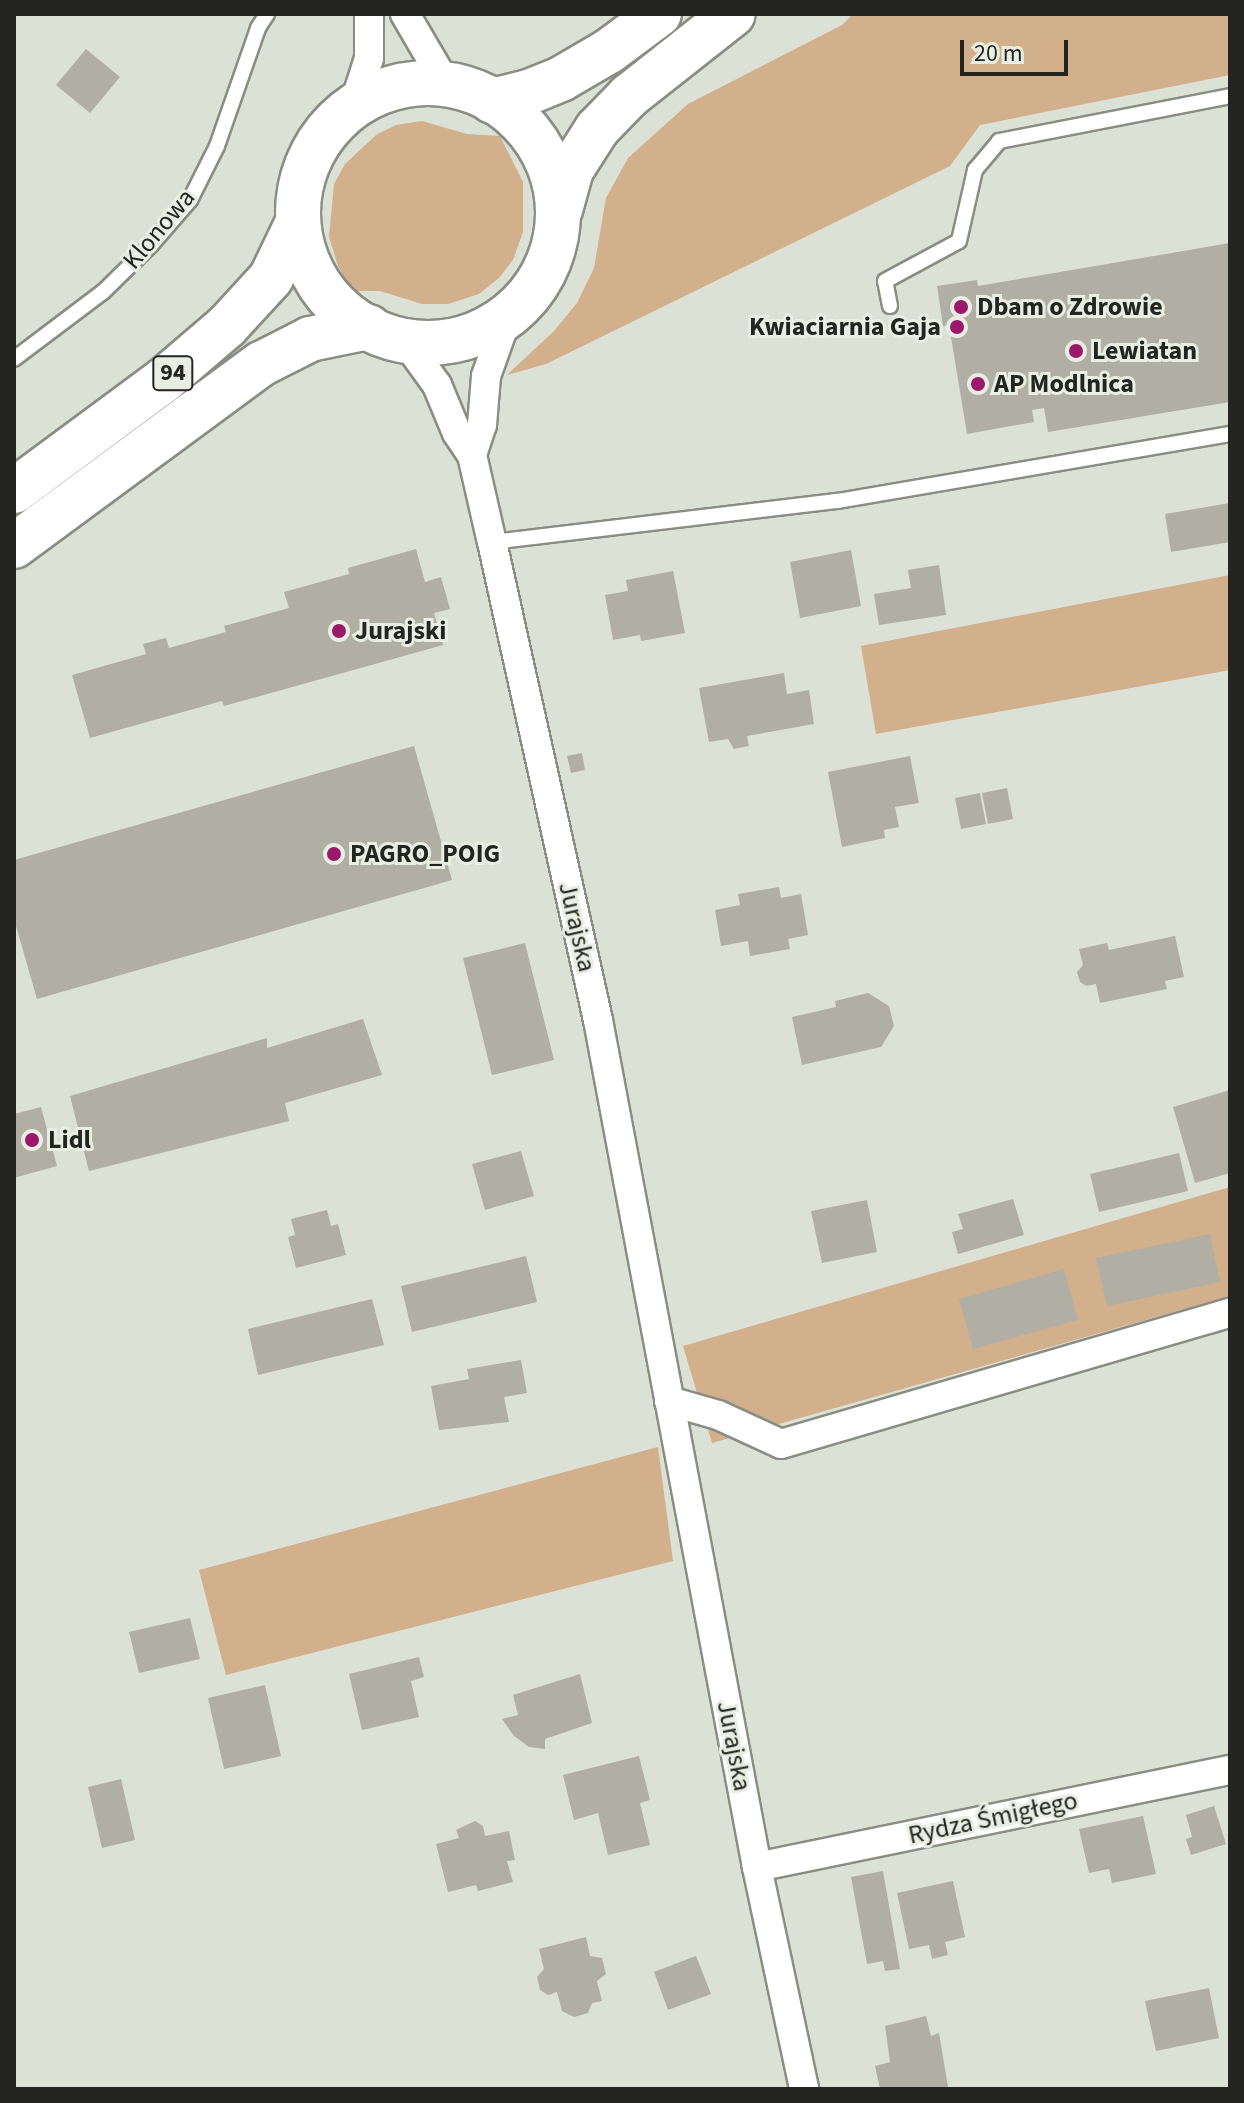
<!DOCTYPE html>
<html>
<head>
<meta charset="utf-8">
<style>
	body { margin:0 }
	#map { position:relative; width:1244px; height:2103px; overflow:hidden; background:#dce1d5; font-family:"Source Sans 3",sans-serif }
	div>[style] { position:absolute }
	.green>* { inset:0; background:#d1b08b }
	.building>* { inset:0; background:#b1afa3 }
	.roads { filter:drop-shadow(2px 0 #898d82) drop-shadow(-2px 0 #898d82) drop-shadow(0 2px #898d82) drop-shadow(0 -2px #898d82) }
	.lane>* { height:14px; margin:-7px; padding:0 7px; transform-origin:7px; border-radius:7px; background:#fff }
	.street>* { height:28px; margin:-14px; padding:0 14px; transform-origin:14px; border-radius:14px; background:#fff }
	.primary>* { height:44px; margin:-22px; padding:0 22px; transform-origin:22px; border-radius:22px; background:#fff }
	.primary>.ring { margin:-22px; padding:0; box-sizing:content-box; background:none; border:44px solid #fff; border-radius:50% }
	.dots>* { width:22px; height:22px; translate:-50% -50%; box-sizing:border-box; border:4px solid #e9eee2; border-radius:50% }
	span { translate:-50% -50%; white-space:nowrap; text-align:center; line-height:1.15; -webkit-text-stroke:6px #e9eee2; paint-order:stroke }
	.shield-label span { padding:2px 6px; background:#e9eee2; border:2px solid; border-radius:6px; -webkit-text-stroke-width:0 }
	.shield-label { font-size:24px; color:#242521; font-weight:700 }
	.street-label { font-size:26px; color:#242521 }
	.poi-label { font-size:26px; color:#242521; font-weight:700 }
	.left { translate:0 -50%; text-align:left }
	.right { translate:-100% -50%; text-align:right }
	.frame { position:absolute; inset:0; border:16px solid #242521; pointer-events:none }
	.scale { position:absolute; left:960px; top:40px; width:108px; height:36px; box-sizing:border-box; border:4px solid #242521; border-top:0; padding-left:10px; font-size:24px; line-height:28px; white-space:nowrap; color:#242521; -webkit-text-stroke:6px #e9eee2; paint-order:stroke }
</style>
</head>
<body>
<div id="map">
	<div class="green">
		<div style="clip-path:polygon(853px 14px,1230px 14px,1230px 75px,980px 125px,950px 166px,546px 364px,507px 375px,554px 331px,577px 303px,594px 268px,606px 198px,628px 158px,688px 104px,842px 25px)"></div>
		<div style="clip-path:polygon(422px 121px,467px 134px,500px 136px,523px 182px,523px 232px,513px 260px,499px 278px,479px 294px,448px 304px,422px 304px,380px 291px,352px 291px,338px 266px,329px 237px,334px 184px,345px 164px,376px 135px,396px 125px)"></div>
		<div style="clip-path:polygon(1230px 575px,1230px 670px,876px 734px,861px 646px)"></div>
		<div style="clip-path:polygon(1230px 1187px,1230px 1296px,712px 1443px,683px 1346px)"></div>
		<div style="clip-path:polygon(658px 1447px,673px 1561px,226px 1675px,199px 1570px)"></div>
	</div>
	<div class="building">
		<div style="clip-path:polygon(86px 49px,120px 77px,90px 113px,56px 85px)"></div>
		<div style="clip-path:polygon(1230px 243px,1230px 402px,1048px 432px,1044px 408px,1032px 410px,1034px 422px,967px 434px,949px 325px,943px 326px,937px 286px,977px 280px,978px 286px)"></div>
		<div style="clip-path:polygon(1230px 503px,1230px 542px,1171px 552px,1165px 514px)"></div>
		<div style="clip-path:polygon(416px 549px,425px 582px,441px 577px,450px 609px,434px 613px,443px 645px,224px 706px,222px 701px,90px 738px,72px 675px,146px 654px,143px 644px,166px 638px,169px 648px,226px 632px,224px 626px,289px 608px,284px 592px,349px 574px,348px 568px)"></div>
		<div style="clip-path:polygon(851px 550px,861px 606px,800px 618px,790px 562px)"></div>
		<div style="clip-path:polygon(939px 565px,946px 615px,879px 625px,874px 594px,911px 588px,908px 570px)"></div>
		<div style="clip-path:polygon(673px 571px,685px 633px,641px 641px,640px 635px,613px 640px,605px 595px,628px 591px,626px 580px)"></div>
		<div style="clip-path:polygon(784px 673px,787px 694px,809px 690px,814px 724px,747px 736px,749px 746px,734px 749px,728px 739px,709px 742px,699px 688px)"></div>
		<div style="clip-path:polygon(414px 746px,452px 880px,37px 999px,14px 919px,14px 860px)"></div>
		<div style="clip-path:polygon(582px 753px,585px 770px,571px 773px,567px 756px)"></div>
		<div style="clip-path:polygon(910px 756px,919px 803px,895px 807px,899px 827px,884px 830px,885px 838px,842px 847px,828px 772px)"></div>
		<div style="clip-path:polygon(1007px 788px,1013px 819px,988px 824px,982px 793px)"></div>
		<div style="clip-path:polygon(980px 793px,986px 824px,961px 829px,955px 798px)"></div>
		<div style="clip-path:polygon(779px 887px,781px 898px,801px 894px,808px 935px,788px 939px,790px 949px,750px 956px,748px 941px,721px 946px,715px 910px,740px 905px,738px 894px)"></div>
		<div style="clip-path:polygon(1175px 936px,1184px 977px,1165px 981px,1167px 989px,1100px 1003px,1096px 984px,1086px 986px,1080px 982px,1077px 972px,1083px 965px,1079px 949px,1107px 943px,1109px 950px)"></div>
		<div style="clip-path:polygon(525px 943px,554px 1060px,492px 1075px,463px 958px)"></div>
		<div style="clip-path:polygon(868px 993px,889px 1006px,894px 1026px,881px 1047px,802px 1065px,792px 1017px,836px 1007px,835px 1001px)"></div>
		<div style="clip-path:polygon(363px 1019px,382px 1075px,285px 1103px,289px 1121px,89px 1171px,70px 1096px,267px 1038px,267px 1048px)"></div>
		<div style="clip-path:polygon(1230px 1090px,1230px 1173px,1195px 1183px,1173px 1107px)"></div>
		<div style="clip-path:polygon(41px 1107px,57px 1166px,14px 1178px,14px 1114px)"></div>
		<div style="clip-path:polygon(521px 1151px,534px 1196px,485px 1210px,472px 1164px)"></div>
		<div style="clip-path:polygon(1179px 1153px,1188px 1191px,1099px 1212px,1090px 1174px)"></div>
		<div style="clip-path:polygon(1013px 1199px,1024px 1235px,958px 1254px,952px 1232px,963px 1229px,958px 1214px)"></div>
		<div style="clip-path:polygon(867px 1200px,877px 1252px,822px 1263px,811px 1211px)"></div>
		<div style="clip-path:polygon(327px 1210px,331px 1226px,338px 1224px,346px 1255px,296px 1268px,288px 1237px,295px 1235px,291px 1219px)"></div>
		<div style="clip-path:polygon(1210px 1234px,1220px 1282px,1107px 1306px,1096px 1258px)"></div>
		<div style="clip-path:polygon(526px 1256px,537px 1302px,412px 1332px,401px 1286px)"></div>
		<div style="clip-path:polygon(1064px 1269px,1078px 1320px,973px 1349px,959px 1299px)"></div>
		<div style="clip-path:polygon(372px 1299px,384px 1345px,258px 1375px,248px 1329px)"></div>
		<div style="clip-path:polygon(521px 1360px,527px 1393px,504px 1397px,509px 1422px,439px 1430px,431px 1386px,469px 1379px,467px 1369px)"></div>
		<div style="clip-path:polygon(190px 1618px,200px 1659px,139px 1673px,129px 1632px)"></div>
		<div style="clip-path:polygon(419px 1657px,424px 1677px,411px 1681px,419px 1717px,362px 1730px,349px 1674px)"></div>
		<div style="clip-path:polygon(580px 1674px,592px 1723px,545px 1739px,545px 1749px,529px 1747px,514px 1736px,502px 1719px,518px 1715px,513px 1695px)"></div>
		<div style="clip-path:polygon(265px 1685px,281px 1756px,224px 1769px,208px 1698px)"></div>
		<div style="clip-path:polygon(639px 1756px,650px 1800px,640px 1803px,650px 1845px,608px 1855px,598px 1813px,574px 1820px,563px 1775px)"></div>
		<div style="clip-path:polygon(121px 1779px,135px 1840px,102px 1848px,88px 1787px)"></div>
		<div style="clip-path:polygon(1214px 1806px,1226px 1844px,1191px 1855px,1186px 1839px,1192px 1837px,1186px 1815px)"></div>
		<div style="clip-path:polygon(1143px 1816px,1156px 1874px,1112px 1883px,1109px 1869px,1089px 1873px,1079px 1829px)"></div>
		<div style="clip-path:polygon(475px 1821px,483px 1826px,485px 1836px,509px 1831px,515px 1860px,507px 1861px,513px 1882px,478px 1891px,476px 1885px,448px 1892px,436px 1844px,459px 1838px,456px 1830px)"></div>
		<div style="clip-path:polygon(883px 1871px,900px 1969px,885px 1971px,883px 1961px,867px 1964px,851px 1877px)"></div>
		<div style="clip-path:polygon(953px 1881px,965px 1937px,945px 1942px,948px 1955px,932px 1959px,929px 1945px,909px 1949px,897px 1893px)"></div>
		<div style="clip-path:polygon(586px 1937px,590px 1956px,602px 1958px,606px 1974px,597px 1981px,602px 2001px,592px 2003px,588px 2013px,574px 2017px,562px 2011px,557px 1992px,548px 1995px,540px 1990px,537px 1977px,544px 1969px,539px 1949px)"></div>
		<div style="clip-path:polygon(696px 1956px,711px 1994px,668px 2010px,654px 1972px)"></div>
		<div style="clip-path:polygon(1209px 1988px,1219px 2038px,1156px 2051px,1145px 2001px)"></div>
		<div style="clip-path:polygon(926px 2016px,931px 2036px,939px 2033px,948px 2087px,880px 2089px,875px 2066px,890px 2062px,885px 2026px)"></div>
	</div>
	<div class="roads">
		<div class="lane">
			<div style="left:890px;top:306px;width:25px;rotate:-101deg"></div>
			<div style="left:885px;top:281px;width:84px;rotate:-28.4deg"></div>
			<div style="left:959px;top:241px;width:73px;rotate:-77.3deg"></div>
			<div style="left:975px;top:170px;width:38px;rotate:-50deg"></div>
			<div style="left:999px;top:141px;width:235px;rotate:-11deg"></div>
			<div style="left:14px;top:359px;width:111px;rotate:-37deg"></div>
			<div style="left:103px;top:292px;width:67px;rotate:-44.4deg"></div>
			<div style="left:151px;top:245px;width:60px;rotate:-49.1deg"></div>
			<div style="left:190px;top:200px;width:60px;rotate:-63.4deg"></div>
			<div style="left:217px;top:146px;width:125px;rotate:-70.8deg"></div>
			<div style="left:258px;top:28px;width:17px;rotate:-57deg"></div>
			<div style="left:492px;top:542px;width:348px;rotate:-6.8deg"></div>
			<div style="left:838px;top:501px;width:398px;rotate:-9.7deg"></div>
		</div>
		<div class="street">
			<div style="left:405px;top:14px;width:83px;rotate:59.7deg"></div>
			<div style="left:355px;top:102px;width:46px;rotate:-72.3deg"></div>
			<div style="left:369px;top:58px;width:44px;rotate:-90deg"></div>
			<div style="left:403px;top:338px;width:58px;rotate:54.1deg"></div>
			<div style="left:437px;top:385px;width:52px;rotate:67.4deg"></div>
			<div style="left:457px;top:433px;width:27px;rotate:56deg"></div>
			<div style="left:472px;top:455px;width:89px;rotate:77.1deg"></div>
			<div style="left:492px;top:542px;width:490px;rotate:77.5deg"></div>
			<div style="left:598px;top:1020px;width:862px;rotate:79.37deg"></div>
			<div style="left:757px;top:1867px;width:227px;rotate:78deg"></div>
			<div style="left:472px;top:455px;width:32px;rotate:-72deg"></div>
			<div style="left:482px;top:425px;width:49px;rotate:-85.3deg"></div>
			<div style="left:486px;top:376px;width:56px;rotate:-70.3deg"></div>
			<div style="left:669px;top:1401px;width:51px;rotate:15.9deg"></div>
			<div style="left:718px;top:1415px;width:69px;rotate:24.7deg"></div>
			<div style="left:781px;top:1444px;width:468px;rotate:-16.3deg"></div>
			<div style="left:757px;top:1867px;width:483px;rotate:-11.6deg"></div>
		</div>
		<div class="primary">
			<div class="ring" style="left:298px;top:83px;width:216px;height:216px"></div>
			<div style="left:492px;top:101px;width:38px;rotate:-14deg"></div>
			<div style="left:529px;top:92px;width:35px;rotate:-22deg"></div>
			<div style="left:561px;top:79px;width:56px;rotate:-30.3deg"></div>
			<div style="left:609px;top:51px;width:62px;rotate:-36.5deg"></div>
			<div style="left:560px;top:210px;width:41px;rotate:-74.6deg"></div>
			<div style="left:571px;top:170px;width:49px;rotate:-57.6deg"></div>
			<div style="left:597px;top:129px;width:46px;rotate:-45.9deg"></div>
			<div style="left:629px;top:96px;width:132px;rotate:-38.3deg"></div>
			<div style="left:14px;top:491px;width:187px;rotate:-36.5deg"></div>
			<div style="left:164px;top:380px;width:83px;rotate:-40.6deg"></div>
			<div style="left:227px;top:326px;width:65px;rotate:-47.5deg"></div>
			<div style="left:271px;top:278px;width:60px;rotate:-64.3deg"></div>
			<div style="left:14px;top:546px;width:307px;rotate:-36.4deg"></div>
			<div style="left:261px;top:364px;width:55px;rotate:-27deg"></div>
			<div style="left:310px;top:339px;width:60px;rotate:-11.5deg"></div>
		</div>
	</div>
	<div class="dots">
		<div style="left:961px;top:307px;background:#9c186a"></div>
		<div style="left:957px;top:327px;background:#9c186a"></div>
		<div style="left:1076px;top:351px;background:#9c186a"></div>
		<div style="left:978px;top:384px;background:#9c186a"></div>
		<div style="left:339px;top:631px;background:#9c186a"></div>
		<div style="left:334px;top:854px;background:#9c186a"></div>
		<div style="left:32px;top:1140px;background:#9c186a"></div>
	</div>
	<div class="shield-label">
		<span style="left:173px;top:373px">94</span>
	</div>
	<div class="street-label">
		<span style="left:159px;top:229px;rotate:-50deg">Klonowa</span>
		<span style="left:577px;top:927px;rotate:77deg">Jurajska</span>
		<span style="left:734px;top:1746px;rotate:79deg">Jurajska</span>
		<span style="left:993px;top:1818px;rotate:-12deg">Rydza Śmigłego</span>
	</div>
	<div class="poi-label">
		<span class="left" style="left:977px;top:307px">Dbam o Zdrowie</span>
		<span class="right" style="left:941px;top:327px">Kwiaciarnia Gaja</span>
		<span class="left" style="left:1092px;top:351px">Lewiatan</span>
		<span class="left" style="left:994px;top:384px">AP Modlnica</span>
		<span class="left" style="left:355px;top:631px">Jurajski</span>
		<span class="left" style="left:350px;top:854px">PAGRO_POIG</span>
		<span class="left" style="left:48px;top:1140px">Lidl</span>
	</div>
	<div class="frame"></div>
	<div class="scale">20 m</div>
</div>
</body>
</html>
